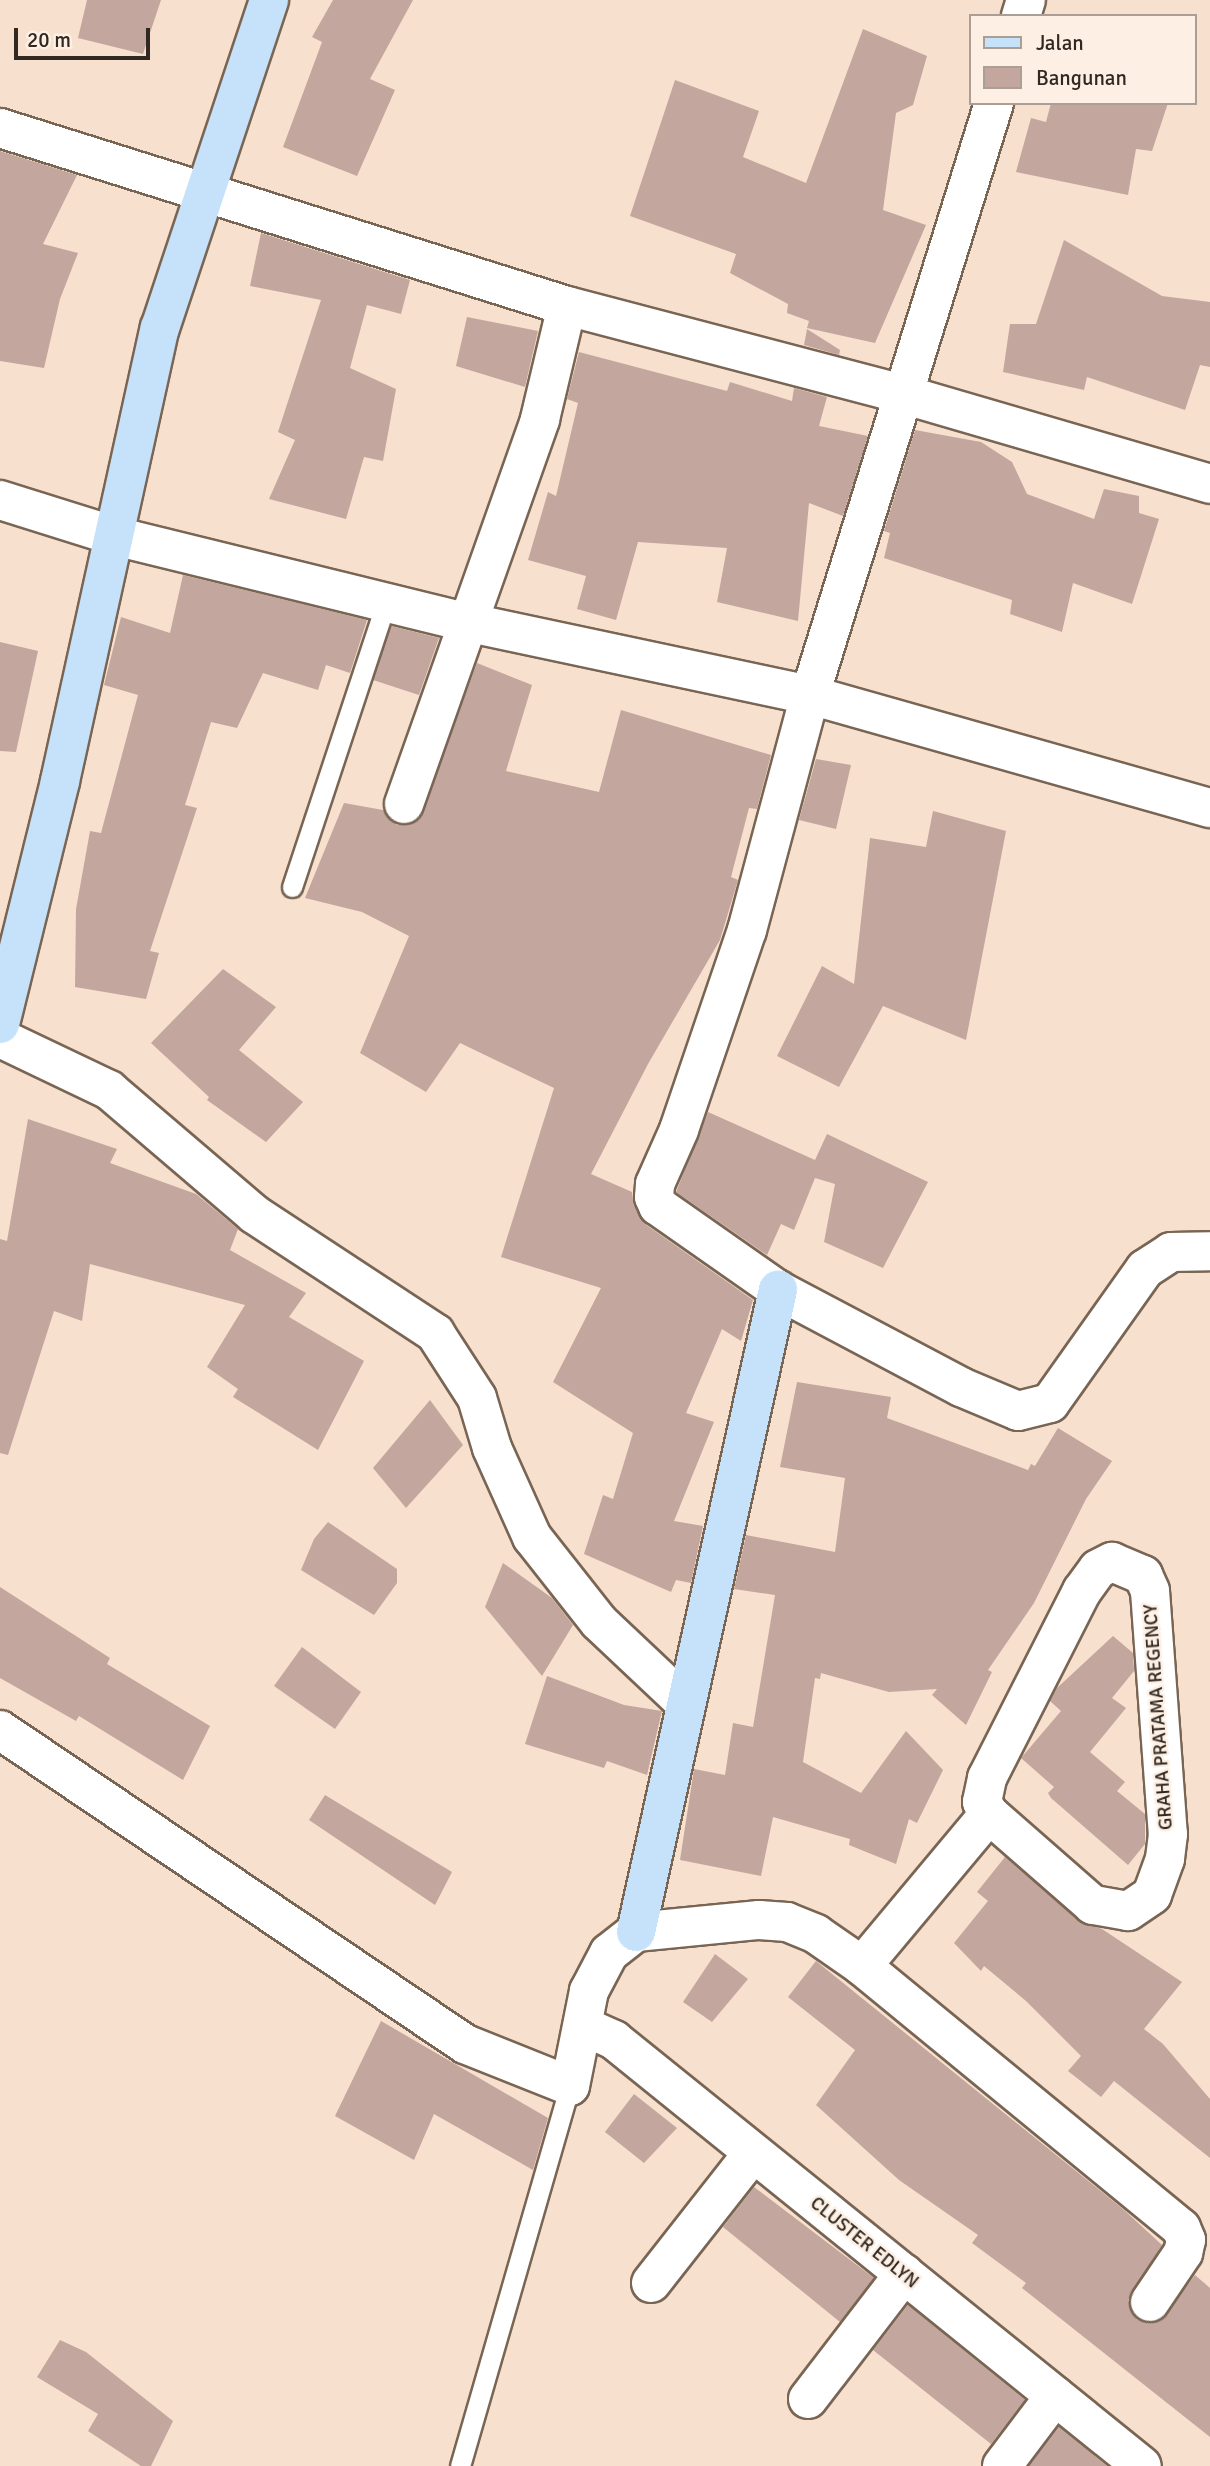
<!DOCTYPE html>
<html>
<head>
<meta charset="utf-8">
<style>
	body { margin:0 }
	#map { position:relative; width:1210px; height:2466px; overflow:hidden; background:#f7e0cd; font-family:Signika,sans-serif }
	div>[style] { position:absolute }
	.building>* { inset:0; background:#c3a69d }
	.roads { filter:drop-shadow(2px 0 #796554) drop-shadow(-2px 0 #796554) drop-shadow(0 2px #796554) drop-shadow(0 -2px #796554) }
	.lane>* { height:19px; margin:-9.5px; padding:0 9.5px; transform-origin:9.5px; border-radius:9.5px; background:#fff }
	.street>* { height:38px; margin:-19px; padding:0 19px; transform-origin:19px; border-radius:19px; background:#fff }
	.secondary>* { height:38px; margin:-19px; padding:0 19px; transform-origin:19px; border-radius:19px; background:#c5e2fa }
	span { translate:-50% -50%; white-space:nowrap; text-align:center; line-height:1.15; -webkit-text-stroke:5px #fdefe3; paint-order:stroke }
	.street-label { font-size:19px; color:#302821 }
	.legend { position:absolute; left:969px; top:14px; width:228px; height:91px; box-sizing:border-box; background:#fdefe3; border:2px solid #ab9f95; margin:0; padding:9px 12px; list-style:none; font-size:21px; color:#302821 }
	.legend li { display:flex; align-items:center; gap:14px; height:35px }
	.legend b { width:35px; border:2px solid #ab9f95 }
	.scale { position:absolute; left:14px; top:28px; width:136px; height:32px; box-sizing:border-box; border:4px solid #302821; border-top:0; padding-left:9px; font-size:21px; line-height:24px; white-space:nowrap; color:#302821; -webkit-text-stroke:5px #fdefe3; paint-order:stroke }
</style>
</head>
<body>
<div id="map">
	<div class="building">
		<div style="clip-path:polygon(87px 0,161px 0,143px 54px,78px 38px)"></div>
		<div style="clip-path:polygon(333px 0,413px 0,370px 79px,395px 90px,357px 176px,283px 147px,322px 42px,312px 37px)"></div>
		<div style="clip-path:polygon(863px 29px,927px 56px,913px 105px,896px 113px,883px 210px,926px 225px,875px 343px,807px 328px,809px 321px,787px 313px,788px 304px,730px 273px,736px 254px,630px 216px,675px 80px,759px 111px,743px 157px,806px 183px)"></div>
		<div style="clip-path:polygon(1051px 103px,1168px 103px,1152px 151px,1136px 149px,1128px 195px,1016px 172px,1031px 118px,1046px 122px)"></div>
		<div style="clip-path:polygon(0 151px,77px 175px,43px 244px,78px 253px,60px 299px,44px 368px,0 361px)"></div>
		<div style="clip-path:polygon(261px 233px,410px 280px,401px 314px,367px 305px,350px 368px,396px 389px,383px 461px,364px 457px,346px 519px,269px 499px,295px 440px,278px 432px,321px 300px,250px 286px)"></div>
		<div style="clip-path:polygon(1064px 240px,1162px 296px,1210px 302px,1210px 367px,1200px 365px,1185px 410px,1087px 377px,1084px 390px,1003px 372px,1010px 324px,1036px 324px)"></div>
		<div style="clip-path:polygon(467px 317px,538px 331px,525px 387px,456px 366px)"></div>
		<div style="clip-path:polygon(807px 329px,840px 350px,839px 355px,804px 345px)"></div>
		<div style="clip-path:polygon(579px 352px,727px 391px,730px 382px,792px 401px,794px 388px,827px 397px,819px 426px,868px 436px,843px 516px,809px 503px,798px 621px,717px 602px,727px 548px,638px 542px,616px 620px,577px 609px,586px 576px,528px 560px,548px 492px,556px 496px,578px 403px,567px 399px)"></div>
		<div style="clip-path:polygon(915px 430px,981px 442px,1012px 462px,1027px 494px,1094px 519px,1104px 489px,1139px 496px,1139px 513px,1159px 519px,1132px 604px,1073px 583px,1062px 632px,1010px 614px,1012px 600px,884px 558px,890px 533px,884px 531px)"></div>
		<div style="clip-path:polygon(183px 575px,367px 620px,350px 673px,326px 665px,318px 690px,263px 673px,237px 728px,211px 722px,185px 805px,197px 808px,150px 951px,159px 953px,146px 999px,75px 987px,76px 909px,90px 831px,101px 833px,138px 695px,104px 685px,121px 617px,170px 633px)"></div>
		<div style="clip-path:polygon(391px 626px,439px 638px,419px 695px,373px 680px)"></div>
		<div style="clip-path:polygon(0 642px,38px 651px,16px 752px,0 751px)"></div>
		<div style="clip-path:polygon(477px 663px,532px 685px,506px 771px,599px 792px,621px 710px,771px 755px,757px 809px,749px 808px,731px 877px,738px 880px,720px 940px,648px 1064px,591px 1174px,632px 1192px,634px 1206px,645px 1224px,753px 1300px,741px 1341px,722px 1329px,686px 1413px,714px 1422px,674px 1521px,703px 1526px,691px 1583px,676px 1580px,671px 1592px,584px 1554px,603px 1495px,613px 1499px,633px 1433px,553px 1382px,601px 1288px,501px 1257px,554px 1088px,460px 1043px,426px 1092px,360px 1053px,409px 936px,362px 912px,305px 898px,344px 803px,383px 810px,397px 825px,419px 820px)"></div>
		<div style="clip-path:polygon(816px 759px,851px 765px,836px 829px,799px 820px)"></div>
		<div style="clip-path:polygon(933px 811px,1006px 831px,966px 1040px,883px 1006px,839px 1087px,777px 1056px,822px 966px,854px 984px,870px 838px,926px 847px)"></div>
		<div style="clip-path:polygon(223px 969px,276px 1007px,239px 1050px,303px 1102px,266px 1142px,207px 1100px,209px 1097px,151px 1043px)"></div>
		<div style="clip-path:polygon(708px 1112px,815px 1160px,827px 1134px,928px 1182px,883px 1268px,824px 1242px,835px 1184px,815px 1178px,794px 1230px,781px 1224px,767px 1255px,676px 1192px)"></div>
		<div style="clip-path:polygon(28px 1119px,117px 1149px,110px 1163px,196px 1194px,238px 1229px,230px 1250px,306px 1293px,289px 1317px,364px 1361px,318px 1450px,233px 1397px,238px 1389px,207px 1367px,245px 1305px,90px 1264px,82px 1321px,54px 1311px,8px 1455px,0 1453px,0 1239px,7px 1241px)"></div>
		<div style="clip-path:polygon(797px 1382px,891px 1397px,887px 1418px,1028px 1470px,1031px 1464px,1035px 1466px,1058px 1428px,1112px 1461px,1086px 1499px,1034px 1603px,988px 1670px,992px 1672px,966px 1725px,932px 1695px,937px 1689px,889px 1692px,821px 1673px,820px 1679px,815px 1678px,803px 1762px,861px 1793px,906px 1731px,943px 1770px,917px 1823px,909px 1819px,896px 1864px,849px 1845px,850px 1839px,773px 1817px,761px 1876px,680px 1860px,694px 1769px,725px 1775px,733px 1723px,753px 1727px,775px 1595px,734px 1589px,746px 1535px,835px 1552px,845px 1478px,780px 1467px)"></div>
		<div style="clip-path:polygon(430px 1400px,463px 1445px,406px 1508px,373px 1468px)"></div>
		<div style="clip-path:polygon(328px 1522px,397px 1569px,397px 1583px,374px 1615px,301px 1570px,314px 1539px)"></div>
		<div style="clip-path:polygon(503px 1563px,552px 1598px,573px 1625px,542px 1676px,485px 1607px)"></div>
		<div style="clip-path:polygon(0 1587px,110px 1658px,107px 1664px,210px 1726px,183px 1780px,79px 1716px,76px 1721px,0 1678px)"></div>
		<div style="clip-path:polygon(1113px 1636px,1133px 1653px,1134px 1671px,1112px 1698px,1126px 1708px,1090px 1752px,1125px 1782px,1117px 1791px,1145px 1814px,1145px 1844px,1128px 1865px,1051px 1798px,1048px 1793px,1054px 1787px,1021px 1758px,1061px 1711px,1050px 1701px,1057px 1688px)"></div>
		<div style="clip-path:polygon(302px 1647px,361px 1692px,335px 1729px,274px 1686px)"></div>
		<div style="clip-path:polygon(547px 1676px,624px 1705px,662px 1711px,647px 1775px,607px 1761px,604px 1768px,525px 1744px)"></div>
		<div style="clip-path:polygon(325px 1795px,452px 1872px,435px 1905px,309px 1820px)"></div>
		<div style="clip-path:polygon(1005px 1857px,1079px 1921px,1102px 1929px,1182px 1982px,1144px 2029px,1163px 2044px,1210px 2099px,1210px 2158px,1114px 2081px,1101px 2097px,1068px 2071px,1081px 2056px,1026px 2001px,984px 1966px,981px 1971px,954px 1943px,988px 1901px,977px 1892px)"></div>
		<div style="clip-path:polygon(715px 1954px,748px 1979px,712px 2022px,683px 2002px)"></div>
		<div style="clip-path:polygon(816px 1961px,1123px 2209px,1162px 2245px,1128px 2300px,1137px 2320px,1160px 2321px,1195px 2275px,1210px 2288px,1210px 2437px,1022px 2288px,1026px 2283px,972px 2243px,978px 2235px,899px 2180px,816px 2105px,855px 2050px,788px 1997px)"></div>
		<div style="clip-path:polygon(381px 2021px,548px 2118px,533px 2170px,434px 2114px,414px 2160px,335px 2116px)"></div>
		<div style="clip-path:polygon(634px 2094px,677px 2128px,644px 2163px,605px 2132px)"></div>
		<div style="clip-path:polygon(754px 2187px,874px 2278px,840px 2322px,723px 2227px)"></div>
		<div style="clip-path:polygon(908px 2305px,1025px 2400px,991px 2444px,873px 2350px)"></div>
		<div style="clip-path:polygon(60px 2340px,86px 2352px,173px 2421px,151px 2466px,141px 2466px,88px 2431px,98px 2414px,37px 2377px)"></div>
		<div style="clip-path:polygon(1059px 2427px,1107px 2466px,1029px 2466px)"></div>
	</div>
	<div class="roads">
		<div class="lane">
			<div style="left:292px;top:887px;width:299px;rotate:-71.7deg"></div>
			<div style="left:460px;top:2466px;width:396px;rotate:-73.9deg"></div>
		</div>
		<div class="street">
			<div style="left:1021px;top:16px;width:17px;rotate:-73deg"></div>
			<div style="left:994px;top:103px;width:620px;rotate:107.27deg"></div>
			<div style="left:810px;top:695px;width:243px;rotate:105deg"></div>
			<div style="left:747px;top:930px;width:211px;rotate:108.8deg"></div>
			<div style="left:679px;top:1130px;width:59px;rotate:114deg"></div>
			<div style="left:655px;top:1184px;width:13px;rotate:94deg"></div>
			<div style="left:654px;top:1197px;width:10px;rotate:66deg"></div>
			<div style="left:658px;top:1206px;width:146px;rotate:35deg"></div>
			<div style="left:778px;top:1290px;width:207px;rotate:27.9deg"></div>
			<div style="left:961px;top:1387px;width:62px;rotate:22.8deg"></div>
			<div style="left:1018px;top:1411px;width:33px;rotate:-14deg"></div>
			<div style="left:1050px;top:1403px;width:164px;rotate:-54.7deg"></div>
			<div style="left:1145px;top:1269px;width:31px;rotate:-33deg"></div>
			<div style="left:1171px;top:1252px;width:39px;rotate:-1deg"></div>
			<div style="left:0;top:128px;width:594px;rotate:17.43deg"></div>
			<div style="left:567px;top:306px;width:350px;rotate:14.7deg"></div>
			<div style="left:906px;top:395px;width:317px;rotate:16.3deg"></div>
			<div style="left:0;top:500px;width:121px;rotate:17.4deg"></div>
			<div style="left:115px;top:536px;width:361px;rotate:13.8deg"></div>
			<div style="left:466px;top:622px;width:352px;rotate:12deg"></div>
			<div style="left:810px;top:695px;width:416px;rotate:15.8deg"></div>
			<div style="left:404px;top:804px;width:408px;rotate:-70.5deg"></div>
			<div style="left:540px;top:419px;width:116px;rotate:-76.6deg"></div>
			<div style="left:0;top:1038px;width:121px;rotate:25.5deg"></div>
			<div style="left:109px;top:1090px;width:191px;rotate:40.5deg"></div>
			<div style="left:254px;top:1214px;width:217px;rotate:33.3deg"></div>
			<div style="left:435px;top:1333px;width:77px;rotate:57.1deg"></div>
			<div style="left:477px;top:1398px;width:52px;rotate:73.3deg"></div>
			<div style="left:492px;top:1448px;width:98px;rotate:65.8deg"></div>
			<div style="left:532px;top:1537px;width:108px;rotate:51.8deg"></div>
			<div style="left:599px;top:1622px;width:117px;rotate:43.3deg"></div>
			<div style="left:1112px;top:1562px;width:34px;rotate:23deg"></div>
			<div style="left:1143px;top:1575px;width:17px;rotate:66deg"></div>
			<div style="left:1150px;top:1591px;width:244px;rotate:85.8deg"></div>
			<div style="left:1168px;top:1834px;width:25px;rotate:97deg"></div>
			<div style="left:1165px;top:1859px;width:38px;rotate:110deg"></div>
			<div style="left:1152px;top:1895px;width:29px;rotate:146deg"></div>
			<div style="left:1128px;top:1911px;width:36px;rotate:-170deg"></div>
			<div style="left:1093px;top:1905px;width:138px;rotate:-138.8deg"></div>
			<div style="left:989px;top:1814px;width:14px;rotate:-120deg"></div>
			<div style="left:982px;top:1802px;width:25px;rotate:-78deg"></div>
			<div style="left:987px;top:1778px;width:210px;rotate:-63.1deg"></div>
			<div style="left:1082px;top:1591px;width:27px;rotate:-54deg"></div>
			<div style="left:1098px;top:1569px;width:16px;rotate:-27deg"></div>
			<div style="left:0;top:1730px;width:561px;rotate:34.03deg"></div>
			<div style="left:465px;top:2044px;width:113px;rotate:21.8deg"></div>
			<div style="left:570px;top:2086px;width:97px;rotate:-78.7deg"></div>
			<div style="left:589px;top:1991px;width:43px;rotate:-62.2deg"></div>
			<div style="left:609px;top:1953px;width:34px;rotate:-38deg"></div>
			<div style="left:636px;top:1932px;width:124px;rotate:-5.6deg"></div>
			<div style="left:759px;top:1920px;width:28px;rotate:4deg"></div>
			<div style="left:787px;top:1922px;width:31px;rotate:22deg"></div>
			<div style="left:816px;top:1934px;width:56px;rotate:34.8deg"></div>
			<div style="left:862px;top:1966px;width:413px;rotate:39.4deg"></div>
			<div style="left:1181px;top:2228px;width:13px;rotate:67deg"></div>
			<div style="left:1186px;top:2240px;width:13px;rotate:103deg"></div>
			<div style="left:1183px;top:2253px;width:59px;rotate:124deg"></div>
			<div style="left:862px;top:1966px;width:198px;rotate:-50.1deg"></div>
			<div style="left:583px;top:2026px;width:34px;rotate:24deg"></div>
			<div style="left:614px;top:2040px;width:678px;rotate:38.9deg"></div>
			<div style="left:651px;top:2283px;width:165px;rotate:-51.9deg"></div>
			<div style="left:808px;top:2399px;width:158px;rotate:-52.5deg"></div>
			<div style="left:1002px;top:2466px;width:88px;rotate:-52.9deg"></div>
		</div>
		<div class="secondary">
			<div style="left:0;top:1024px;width:250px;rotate:-76.1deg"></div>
			<div style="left:60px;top:781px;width:464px;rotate:-77.6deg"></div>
			<div style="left:160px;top:328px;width:346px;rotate:-71.6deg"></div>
			<div style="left:636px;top:1932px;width:658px;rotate:-77.53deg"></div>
		</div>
	</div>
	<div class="street-label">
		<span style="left:1159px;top:1717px;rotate:-94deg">GRAHA PRATAMA REGENCY</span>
		<span style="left:864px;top:2243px;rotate:39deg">CLUSTER EDLYN</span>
	</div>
	<ul class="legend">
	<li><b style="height:9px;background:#c5e2fa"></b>Jalan</li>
	<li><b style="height:19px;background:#c3a69d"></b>Bangunan</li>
	</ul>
	<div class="scale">20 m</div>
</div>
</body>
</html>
